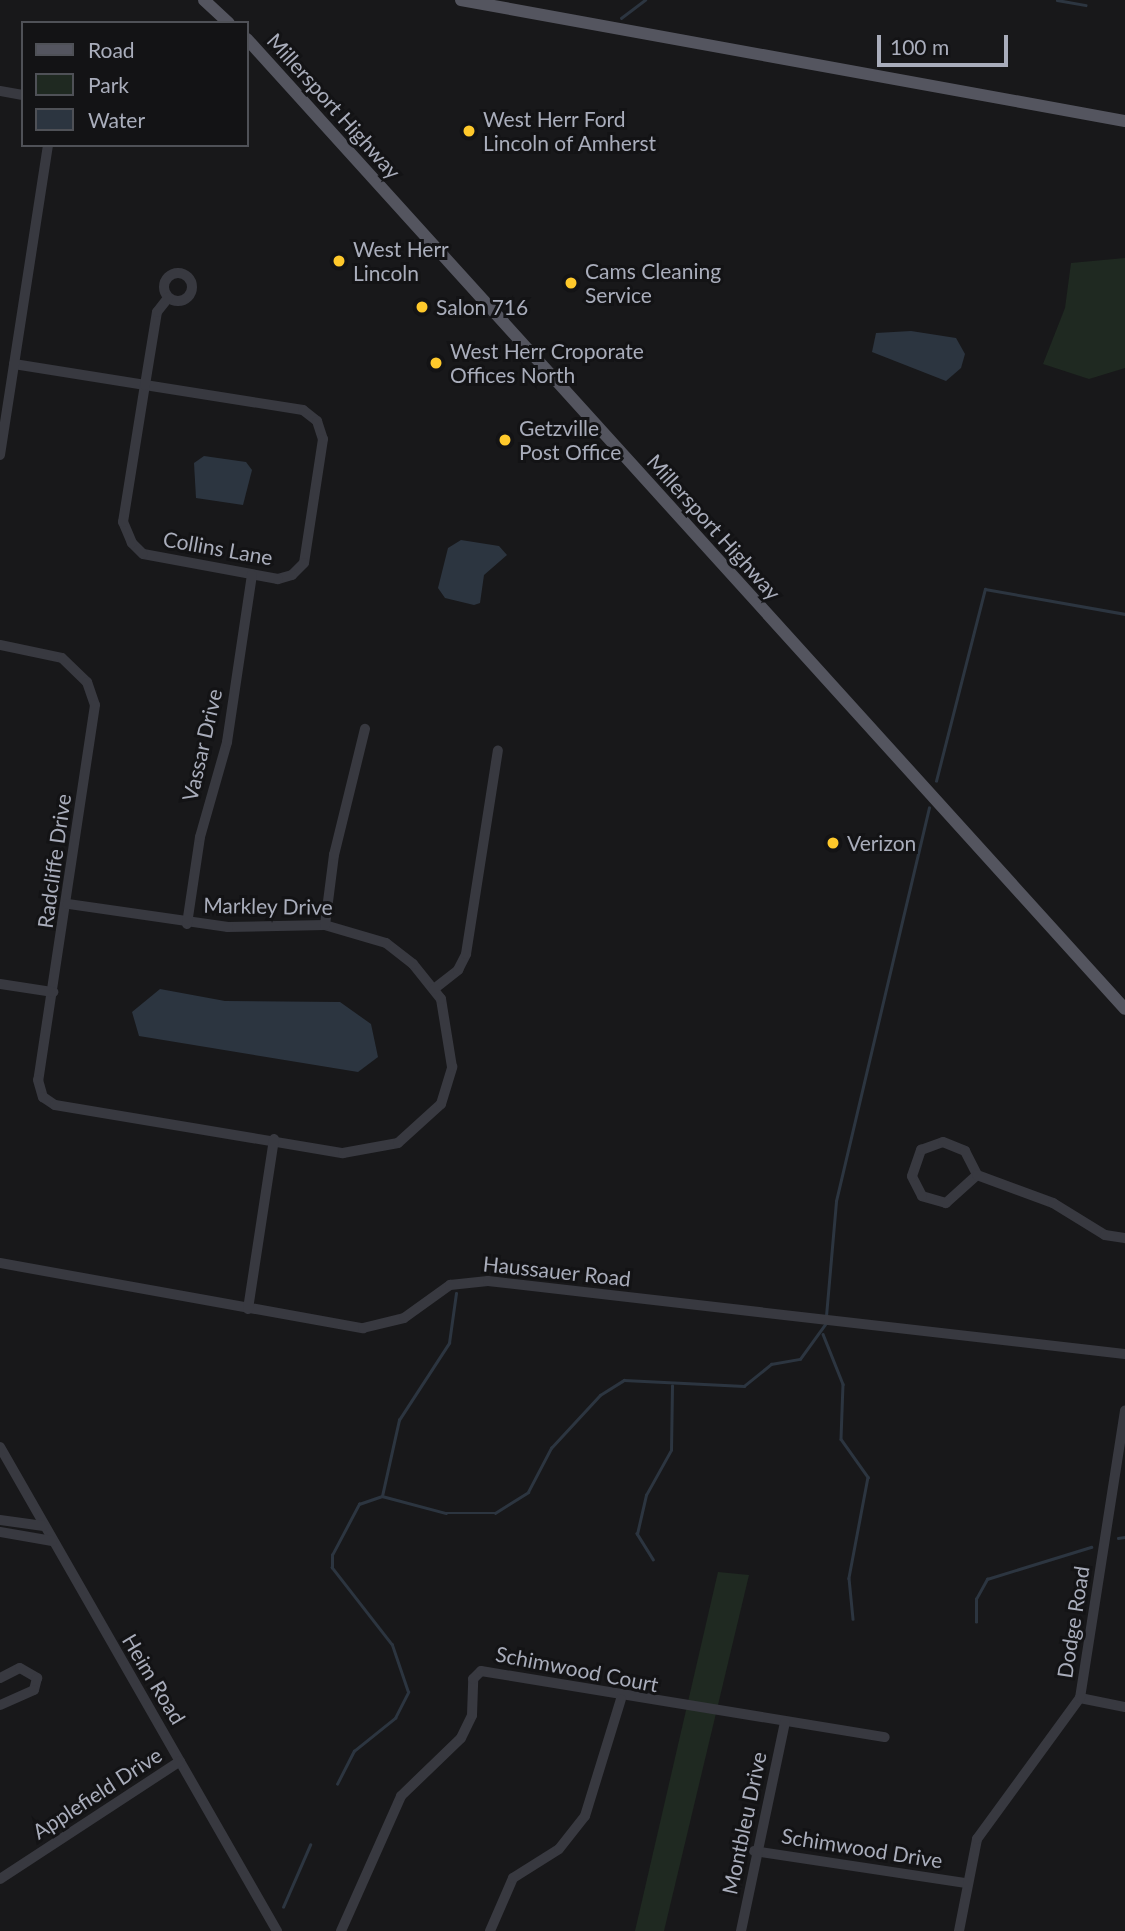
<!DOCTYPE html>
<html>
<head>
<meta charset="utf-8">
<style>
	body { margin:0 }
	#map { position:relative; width:1125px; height:1931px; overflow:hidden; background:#18181a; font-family:Lato,sans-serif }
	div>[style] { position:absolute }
	.green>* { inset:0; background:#1f2921 }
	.water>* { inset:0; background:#2c3540 }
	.stream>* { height:2.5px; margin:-1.25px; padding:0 1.25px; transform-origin:1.25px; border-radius:1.25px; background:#2c3540 }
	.minor>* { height:10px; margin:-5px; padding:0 5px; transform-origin:5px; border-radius:5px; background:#383940 }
	.minor>.ring { margin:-5px; padding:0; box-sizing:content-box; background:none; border:10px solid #383940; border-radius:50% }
	.major>* { height:12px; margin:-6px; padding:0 6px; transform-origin:6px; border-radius:6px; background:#54555f }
	.dots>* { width:19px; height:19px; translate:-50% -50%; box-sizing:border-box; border:4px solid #131315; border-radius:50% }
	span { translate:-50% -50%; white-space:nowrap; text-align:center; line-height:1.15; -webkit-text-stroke:6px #131315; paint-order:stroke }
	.street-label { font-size:21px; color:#a9adbb }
	.poi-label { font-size:21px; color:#a9adbb }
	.left { translate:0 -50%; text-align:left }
	.legend { position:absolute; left:21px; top:21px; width:228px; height:126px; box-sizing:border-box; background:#131315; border:2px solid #4f5157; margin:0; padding:9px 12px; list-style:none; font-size:21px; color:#a9adbb }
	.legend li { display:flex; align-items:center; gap:14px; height:35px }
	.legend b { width:35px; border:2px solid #4f5157 }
	.scale { position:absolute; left:877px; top:35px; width:131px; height:32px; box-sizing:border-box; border:4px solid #a9adbb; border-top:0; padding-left:9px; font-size:21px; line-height:24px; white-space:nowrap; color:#a9adbb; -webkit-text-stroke:5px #131315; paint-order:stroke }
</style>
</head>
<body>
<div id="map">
	<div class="green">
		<div style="clip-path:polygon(1125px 258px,1125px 368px,1089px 379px,1043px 364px,1065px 308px,1071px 263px)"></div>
		<div style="clip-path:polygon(718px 1572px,749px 1575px,664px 1931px,635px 1931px)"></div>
	</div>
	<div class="water">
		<div style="clip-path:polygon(911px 331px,956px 338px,965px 354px,961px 368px,946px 381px,872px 352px,876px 333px)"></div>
		<div style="clip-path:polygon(204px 456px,246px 462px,252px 470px,243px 505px,196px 498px,194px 463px)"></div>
		<div style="clip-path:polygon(461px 540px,499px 546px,507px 555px,484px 575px,480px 603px,474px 605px,445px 598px,438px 588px,448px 548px)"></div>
		<div style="clip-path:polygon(160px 989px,225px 1001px,340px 1002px,371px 1024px,378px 1057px,358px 1072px,139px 1036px,132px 1012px)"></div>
	</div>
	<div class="stream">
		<div style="left:1057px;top:0;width:29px;rotate:10deg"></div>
		<div style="left:621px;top:18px;width:30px;rotate:-37deg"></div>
		<div style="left:936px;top:781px;width:198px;rotate:-75.7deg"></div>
		<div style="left:985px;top:589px;width:142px;rotate:10.1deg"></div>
		<div style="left:826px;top:1316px;width:115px;rotate:-85deg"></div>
		<div style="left:836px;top:1201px;width:404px;rotate:-76.7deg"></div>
		<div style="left:823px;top:1334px;width:54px;rotate:68.2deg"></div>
		<div style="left:843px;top:1384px;width:55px;rotate:92.1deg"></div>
		<div style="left:841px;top:1439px;width:47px;rotate:54.6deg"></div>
		<div style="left:868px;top:1477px;width:103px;rotate:100.7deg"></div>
		<div style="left:849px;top:1578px;width:41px;rotate:84.4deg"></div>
		<div style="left:382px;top:1496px;width:78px;rotate:-77.4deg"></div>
		<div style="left:399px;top:1420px;width:92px;rotate:-57deg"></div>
		<div style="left:449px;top:1343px;width:50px;rotate:-82deg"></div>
		<div style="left:1118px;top:1538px;width:7px;rotate:-8deg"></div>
		<div style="left:653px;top:1560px;width:31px;rotate:-122deg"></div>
		<div style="left:637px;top:1534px;width:40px;rotate:-77deg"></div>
		<div style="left:646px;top:1495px;width:51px;rotate:-60.9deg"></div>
		<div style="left:671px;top:1450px;width:64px;rotate:-89.1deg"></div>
		<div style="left:976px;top:1622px;width:23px;rotate:-90deg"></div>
		<div style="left:976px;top:1599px;width:23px;rotate:-61deg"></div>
		<div style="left:987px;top:1579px;width:109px;rotate:-17.1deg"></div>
		<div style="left:337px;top:1784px;width:37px;rotate:-63deg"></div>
		<div style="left:354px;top:1751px;width:53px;rotate:-38.8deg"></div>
		<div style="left:395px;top:1718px;width:29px;rotate:-63deg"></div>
		<div style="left:408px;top:1692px;width:50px;rotate:-108.8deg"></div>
		<div style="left:392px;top:1645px;width:98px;rotate:-127.9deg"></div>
		<div style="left:332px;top:1568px;width:13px;rotate:-90deg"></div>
		<div style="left:332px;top:1555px;width:58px;rotate:-62.1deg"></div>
		<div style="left:359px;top:1504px;width:24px;rotate:-19deg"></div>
		<div style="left:382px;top:1496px;width:66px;rotate:14.9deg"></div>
		<div style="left:446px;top:1513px;width:49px"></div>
		<div style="left:495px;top:1513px;width:39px;rotate:-32deg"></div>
		<div style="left:528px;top:1492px;width:50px;rotate:-62.4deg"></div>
		<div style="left:551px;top:1448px;width:72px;rotate:-47.2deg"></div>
		<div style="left:600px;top:1395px;width:28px;rotate:-32deg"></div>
		<div style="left:624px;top:1380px;width:120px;rotate:2.9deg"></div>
		<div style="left:744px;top:1386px;width:35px;rotate:-39deg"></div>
		<div style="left:771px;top:1364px;width:29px;rotate:-10deg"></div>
		<div style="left:800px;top:1359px;width:44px;rotate:-54.2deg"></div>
		<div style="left:283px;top:1907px;width:68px;rotate:-66.5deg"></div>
	</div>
	<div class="minor">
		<div style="left:0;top:91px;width:23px;rotate:10deg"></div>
		<div class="ring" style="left:164px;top:273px;width:18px;height:18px"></div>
		<div style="left:14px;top:364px;width:133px;rotate:9.1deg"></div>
		<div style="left:145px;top:385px;width:160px;rotate:9deg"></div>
		<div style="left:303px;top:410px;width:18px;rotate:38deg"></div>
		<div style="left:317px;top:421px;width:19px;rotate:72deg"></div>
		<div style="left:323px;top:439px;width:125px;rotate:98.7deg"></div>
		<div style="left:304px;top:563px;width:17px;rotate:135deg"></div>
		<div style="left:292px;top:575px;width:15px;rotate:164deg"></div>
		<div style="left:278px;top:579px;width:137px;rotate:-169.5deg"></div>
		<div style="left:143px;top:554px;width:16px;rotate:-135deg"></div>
		<div style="left:132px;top:543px;width:23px;rotate:-113deg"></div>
		<div style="left:123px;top:522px;width:139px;rotate:-80.9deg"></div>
		<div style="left:145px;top:385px;width:74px;rotate:-80.7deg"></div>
		<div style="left:157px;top:312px;width:18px;rotate:-52deg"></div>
		<div style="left:0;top:455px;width:314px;rotate:-81.2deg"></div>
		<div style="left:0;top:645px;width:63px;rotate:11.8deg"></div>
		<div style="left:62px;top:658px;width:35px;rotate:44deg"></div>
		<div style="left:87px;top:682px;width:24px;rotate:71deg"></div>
		<div style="left:95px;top:705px;width:379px;rotate:98.6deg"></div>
		<div style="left:38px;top:1080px;width:18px;rotate:74deg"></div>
		<div style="left:43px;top:1097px;width:14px;rotate:34deg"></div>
		<div style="left:55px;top:1105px;width:292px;rotate:9.5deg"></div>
		<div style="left:343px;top:1153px;width:56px;rotate:-10.3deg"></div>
		<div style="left:398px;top:1143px;width:58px;rotate:-42.2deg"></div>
		<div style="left:441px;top:1104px;width:39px;rotate:-73deg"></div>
		<div style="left:452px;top:1067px;width:69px;rotate:-99.2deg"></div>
		<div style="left:441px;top:999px;width:45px;rotate:-128.7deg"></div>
		<div style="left:413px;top:964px;width:34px;rotate:-142deg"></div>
		<div style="left:386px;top:943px;width:64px;rotate:-163.6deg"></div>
		<div style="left:325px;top:925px;width:97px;rotate:178.8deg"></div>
		<div style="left:228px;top:927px;width:162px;rotate:-171.8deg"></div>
		<div style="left:187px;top:924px;width:88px;rotate:-81.5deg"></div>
		<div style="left:200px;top:837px;width:99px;rotate:-74.1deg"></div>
		<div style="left:227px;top:742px;width:169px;rotate:-81.5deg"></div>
		<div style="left:325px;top:925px;width:71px;rotate:-82.7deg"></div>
		<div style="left:334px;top:855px;width:130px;rotate:-76.2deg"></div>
		<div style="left:0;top:984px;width:54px;rotate:8.6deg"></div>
		<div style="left:434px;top:989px;width:31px;rotate:-38deg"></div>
		<div style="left:458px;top:970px;width:18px;rotate:-63deg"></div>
		<div style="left:466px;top:954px;width:206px;rotate:-81.1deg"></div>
		<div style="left:977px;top:1175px;width:42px;rotate:137.9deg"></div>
		<div style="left:946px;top:1203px;width:25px;rotate:-164deg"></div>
		<div style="left:922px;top:1196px;width:22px;rotate:-117deg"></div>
		<div style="left:912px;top:1176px;width:28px;rotate:-71deg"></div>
		<div style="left:921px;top:1150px;width:23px;rotate:-20deg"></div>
		<div style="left:943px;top:1142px;width:24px;rotate:22deg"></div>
		<div style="left:965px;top:1151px;width:27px;rotate:63deg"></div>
		<div style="left:977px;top:1175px;width:81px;rotate:20.2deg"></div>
		<div style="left:1053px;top:1203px;width:61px;rotate:31.6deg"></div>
		<div style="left:1105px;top:1235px;width:20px;rotate:9deg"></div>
		<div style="left:0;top:1263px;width:369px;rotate:10.2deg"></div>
		<div style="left:363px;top:1328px;width:42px;rotate:-13.7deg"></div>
		<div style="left:404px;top:1318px;width:57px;rotate:-35.7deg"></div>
		<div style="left:450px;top:1285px;width:38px;rotate:-6deg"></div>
		<div style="left:488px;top:1281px;width:641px;rotate:6.54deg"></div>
		<div style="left:248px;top:1309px;width:172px;rotate:-81.3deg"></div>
		<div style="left:0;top:1447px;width:558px;rotate:60.22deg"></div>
		<div style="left:0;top:1520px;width:44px;rotate:7.8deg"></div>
		<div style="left:0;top:1532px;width:53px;rotate:9.8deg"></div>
		<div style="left:0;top:1678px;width:22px;rotate:-27deg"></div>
		<div style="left:20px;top:1668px;width:20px;rotate:30deg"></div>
		<div style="left:37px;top:1678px;width:12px;rotate:104deg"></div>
		<div style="left:34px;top:1690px;width:37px;rotate:156deg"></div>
		<div style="left:1080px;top:1698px;width:46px;rotate:11.3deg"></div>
		<div style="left:754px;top:1851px;width:213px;rotate:8.6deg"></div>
		<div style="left:0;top:1879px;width:215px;rotate:-33.2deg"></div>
		<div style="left:341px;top:1931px;width:148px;rotate:-66deg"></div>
		<div style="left:401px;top:1796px;width:83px;rotate:-44deg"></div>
		<div style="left:461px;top:1738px;width:25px;rotate:-64deg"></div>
		<div style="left:472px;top:1715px;width:36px;rotate:-88deg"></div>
		<div style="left:473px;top:1679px;width:11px;rotate:-45deg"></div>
		<div style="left:481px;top:1671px;width:409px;rotate:9.3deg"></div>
		<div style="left:490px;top:1931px;width:58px;rotate:-66.5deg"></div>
		<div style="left:513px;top:1878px;width:54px;rotate:-32.2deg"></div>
		<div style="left:559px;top:1849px;width:42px;rotate:-51.8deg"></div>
		<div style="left:585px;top:1816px;width:122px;rotate:-72.9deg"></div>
		<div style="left:741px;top:1931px;width:213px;rotate:-78.1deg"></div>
		<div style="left:959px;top:1931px;width:94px;rotate:-78.9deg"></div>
		<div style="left:977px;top:1839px;width:175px;rotate:-53.9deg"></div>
		<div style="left:1080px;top:1698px;width:291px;rotate:-81.1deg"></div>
	</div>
	<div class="major">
		<div style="left:204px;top:0;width:34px;rotate:43deg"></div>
		<div style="left:461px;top:0;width:675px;rotate:10.33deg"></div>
		<div style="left:247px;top:39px;width:1308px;rotate:47.85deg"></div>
	</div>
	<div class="dots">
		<div style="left:469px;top:131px;background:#ffc92b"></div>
		<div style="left:339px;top:261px;background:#ffc92b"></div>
		<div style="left:571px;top:283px;background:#ffc92b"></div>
		<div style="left:422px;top:307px;background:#ffc92b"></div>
		<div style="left:436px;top:363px;background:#ffc92b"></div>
		<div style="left:505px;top:440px;background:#ffc92b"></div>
		<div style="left:833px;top:843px;background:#ffc92b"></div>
	</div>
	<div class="street-label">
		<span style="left:334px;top:106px;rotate:48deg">Millersport Highway</span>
		<span style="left:714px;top:527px;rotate:48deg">Millersport Highway</span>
		<span style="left:218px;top:548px;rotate:10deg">Collins Lane</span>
		<span style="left:202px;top:745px;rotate:-77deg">Vassar Drive</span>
		<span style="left:54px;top:861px;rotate:-82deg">Radcliffe Drive</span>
		<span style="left:268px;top:906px;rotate:1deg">Markley Drive</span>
		<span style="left:557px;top:1271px;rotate:6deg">Haussauer Road</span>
		<span style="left:1073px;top:1622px;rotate:-81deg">Dodge Road</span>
		<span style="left:577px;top:1669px;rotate:11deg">Schimwood Court</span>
		<span style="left:154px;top:1679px;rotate:59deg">Heim Road</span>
		<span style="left:97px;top:1793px;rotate:-33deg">Applefield Drive</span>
		<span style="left:744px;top:1823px;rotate:-78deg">Montbleu Drive</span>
		<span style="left:862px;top:1848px;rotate:9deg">Schimwood Drive</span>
	</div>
	<div class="poi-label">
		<span class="left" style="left:483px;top:131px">West Herr Ford<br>Lincoln of Amherst</span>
		<span class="left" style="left:353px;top:261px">West Herr<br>Lincoln</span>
		<span class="left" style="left:585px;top:283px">Cams Cleaning<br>Service</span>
		<span class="left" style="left:436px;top:307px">Salon 716</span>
		<span class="left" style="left:450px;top:363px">West Herr Croporate<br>Offices North</span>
		<span class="left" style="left:519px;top:440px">Getzville<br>Post Office</span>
		<span class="left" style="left:847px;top:843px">Verizon</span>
	</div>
	<ul class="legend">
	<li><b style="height:9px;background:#54555f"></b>Road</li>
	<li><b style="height:19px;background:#1f2921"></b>Park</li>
	<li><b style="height:19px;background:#2c3540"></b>Water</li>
	</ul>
	<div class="scale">100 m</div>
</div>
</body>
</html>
